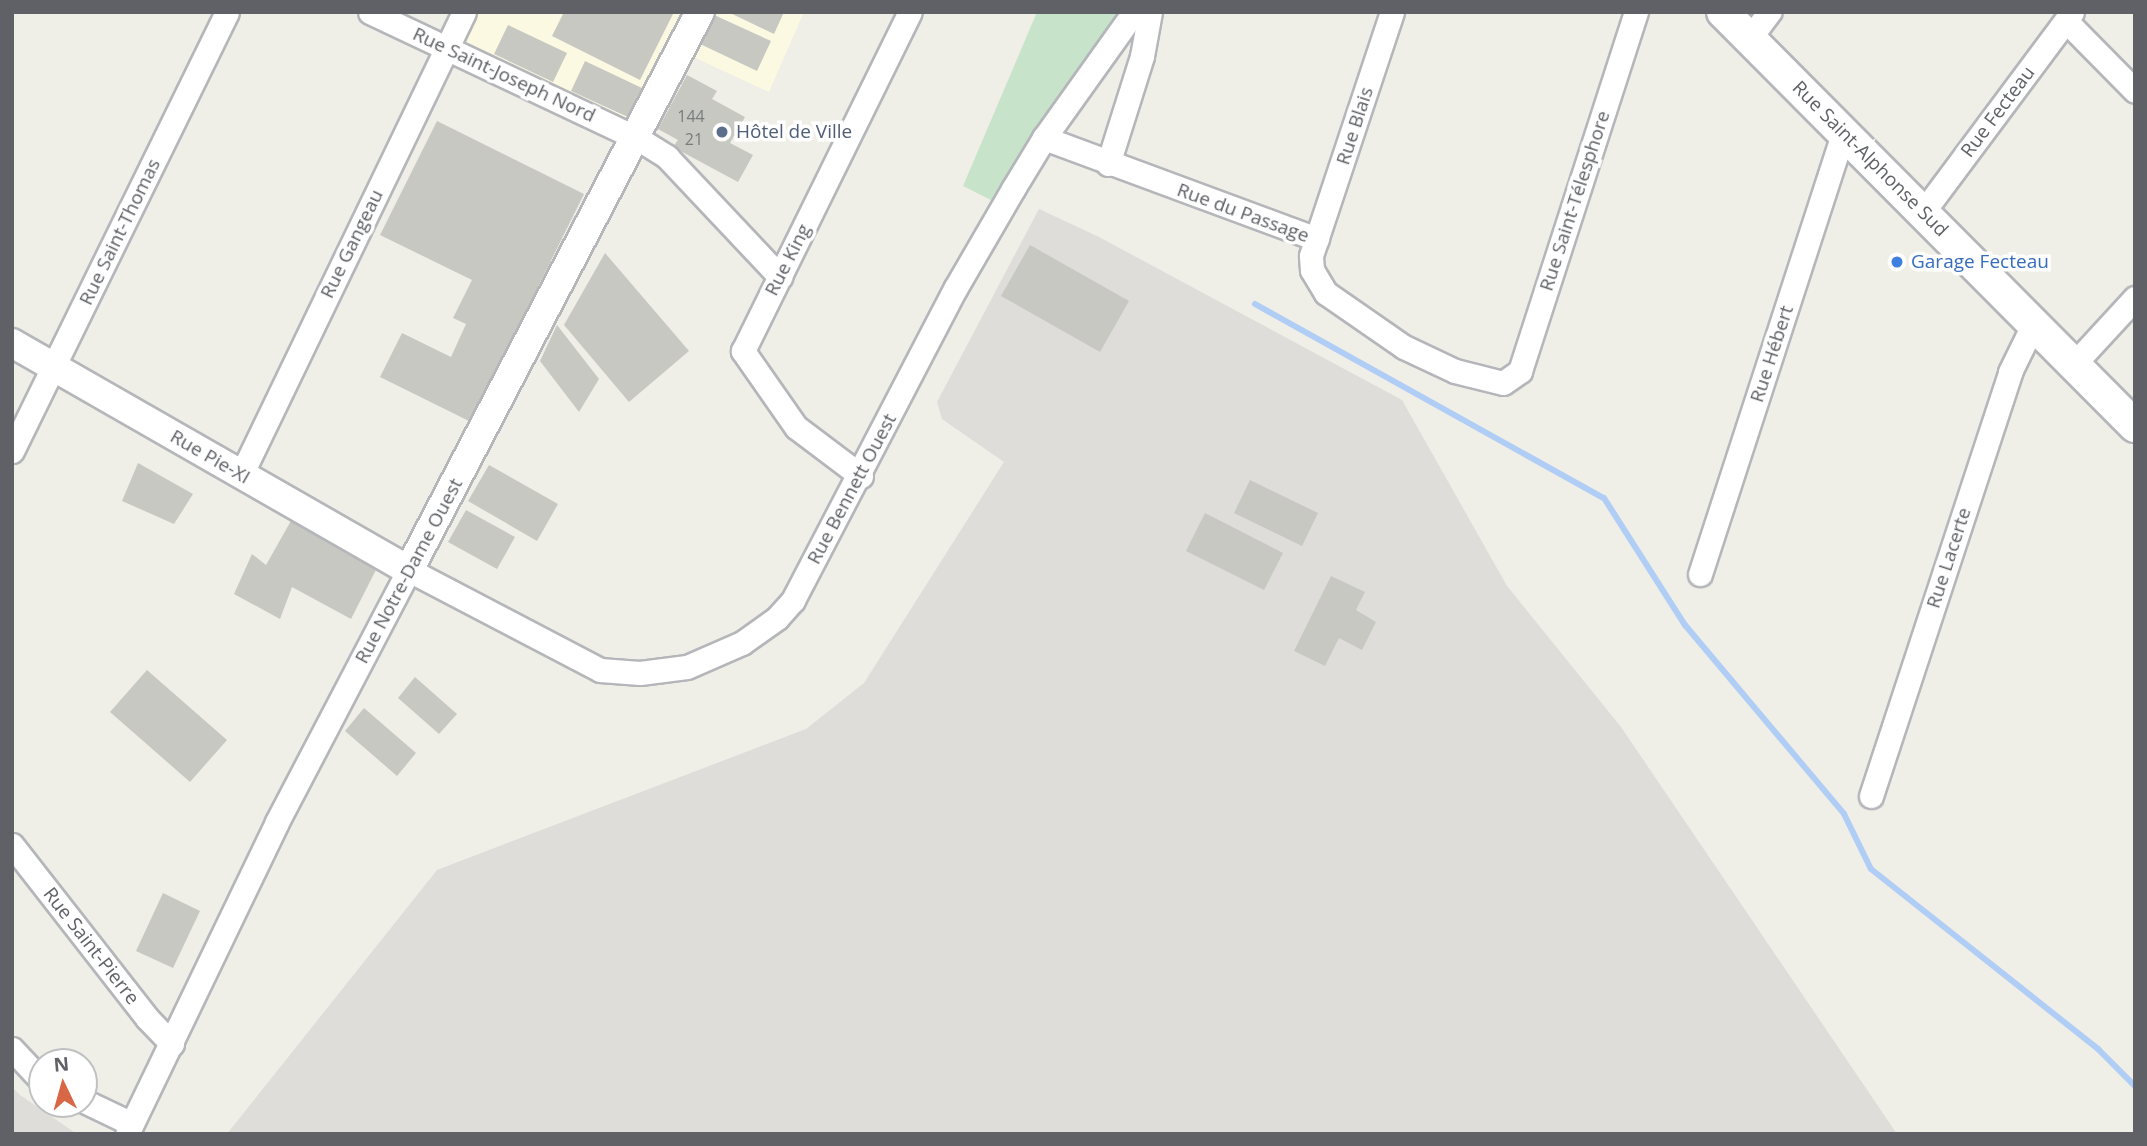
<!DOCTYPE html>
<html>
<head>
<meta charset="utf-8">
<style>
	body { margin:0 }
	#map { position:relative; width:2147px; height:1146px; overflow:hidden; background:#efeee7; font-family:"Open Sans",sans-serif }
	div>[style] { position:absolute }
	.commercial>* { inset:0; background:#fbf9e1 }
	.industrial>* { inset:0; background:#deddd9 }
	.green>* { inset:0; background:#c7e4cb }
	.stream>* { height:6px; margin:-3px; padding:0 3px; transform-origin:3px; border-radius:3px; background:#b0cdf6 }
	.building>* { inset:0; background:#c8c8c2 }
	.roads { filter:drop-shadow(2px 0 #b4b6ba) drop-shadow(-2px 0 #b4b6ba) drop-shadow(0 2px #b4b6ba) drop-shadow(0 -2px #b4b6ba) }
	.minor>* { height:23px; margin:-11.5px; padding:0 11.5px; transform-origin:11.5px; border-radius:11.5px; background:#fff }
	.tertiary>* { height:28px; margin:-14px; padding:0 14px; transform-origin:14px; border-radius:14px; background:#fff }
	.secondary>* { height:32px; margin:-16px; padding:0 16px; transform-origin:16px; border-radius:16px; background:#fff }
	.dots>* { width:19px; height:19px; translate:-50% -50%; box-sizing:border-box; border:4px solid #fff; border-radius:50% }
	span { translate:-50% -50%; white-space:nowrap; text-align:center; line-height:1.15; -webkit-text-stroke:7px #fff; paint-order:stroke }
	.number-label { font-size:16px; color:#797b7d }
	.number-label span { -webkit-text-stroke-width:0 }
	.street-label { font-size:19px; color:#5f6166 }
	.service-label { font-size:19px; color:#4e5e75 }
	.left { translate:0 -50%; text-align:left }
	.shop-label { font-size:19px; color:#366cbe }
	.frame { position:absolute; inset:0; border:14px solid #5f6166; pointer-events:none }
	.north { position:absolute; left:28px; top:1048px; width:70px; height:70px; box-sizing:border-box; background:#fff; border:2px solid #bfc0c2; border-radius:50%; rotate:355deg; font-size:19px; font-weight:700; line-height:28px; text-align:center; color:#5f6166 }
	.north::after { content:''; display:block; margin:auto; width:24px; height:32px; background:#d76745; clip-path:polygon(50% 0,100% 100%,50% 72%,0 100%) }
</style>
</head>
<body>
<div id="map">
	<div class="commercial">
		<div style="clip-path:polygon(470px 12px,804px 12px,769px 92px,691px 56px,653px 137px,452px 47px)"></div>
	</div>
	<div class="industrial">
		<div style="clip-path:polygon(1039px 209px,1099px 237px,1402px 400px,1507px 586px,1621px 727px,1897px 1134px,227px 1134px,437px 870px,806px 729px,864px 683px,1004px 462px,942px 419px,937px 402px)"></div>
		<div style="clip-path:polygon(12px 1087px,20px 1095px,77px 1134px,12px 1134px)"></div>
	</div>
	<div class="green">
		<div style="clip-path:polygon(1037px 12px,1126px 12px,995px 202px,963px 186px)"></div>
	</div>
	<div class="stream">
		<div style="left:1255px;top:304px;width:399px;rotate:29.1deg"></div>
		<div style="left:1604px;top:498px;width:151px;rotate:57.5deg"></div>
		<div style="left:1685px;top:625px;width:247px;rotate:49.9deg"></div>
		<div style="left:1844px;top:814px;width:61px;rotate:63.9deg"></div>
		<div style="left:1871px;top:869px;width:290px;rotate:38.4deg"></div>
		<div style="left:2098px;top:1049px;width:52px;rotate:45deg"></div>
	</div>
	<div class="building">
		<div style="clip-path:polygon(564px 12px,674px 12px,640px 80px,552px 36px)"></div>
		<div style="clip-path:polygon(728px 12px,784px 12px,774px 34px)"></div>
		<div style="clip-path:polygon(712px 14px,771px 41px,757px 71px,698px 43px)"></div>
		<div style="clip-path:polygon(508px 25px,567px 53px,553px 82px,494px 54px)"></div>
		<div style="clip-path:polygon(585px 61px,644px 89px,630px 118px,571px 91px)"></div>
		<div style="clip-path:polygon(687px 75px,717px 91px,712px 99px,745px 117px,730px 143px,753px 155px,738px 182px,673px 147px,678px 140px,658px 129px)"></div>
		<div style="clip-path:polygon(437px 121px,584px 194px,471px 422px,380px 377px,402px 333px,451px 357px,466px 324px,453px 318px,472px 280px,380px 235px)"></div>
		<div style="clip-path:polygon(1030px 245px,1129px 301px,1100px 352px,1001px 296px)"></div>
		<div style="clip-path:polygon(605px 253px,689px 351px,629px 402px,564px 325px)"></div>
		<div style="clip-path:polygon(557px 325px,599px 379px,579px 412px,540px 361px)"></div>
		<div style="clip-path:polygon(138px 463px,193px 494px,174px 524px,122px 501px)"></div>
		<div style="clip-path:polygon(489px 465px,558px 504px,537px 541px,468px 501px)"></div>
		<div style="clip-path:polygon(1250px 480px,1318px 513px,1302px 546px,1234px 513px)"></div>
		<div style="clip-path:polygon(466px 510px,515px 537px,497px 569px,448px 542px)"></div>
		<div style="clip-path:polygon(1205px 513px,1283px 553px,1264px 590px,1186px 551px)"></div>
		<div style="clip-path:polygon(292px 519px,380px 562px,351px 619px,292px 587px,280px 619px,234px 594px,252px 554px,266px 565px)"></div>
		<div style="clip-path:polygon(1331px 576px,1365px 592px,1356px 610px,1376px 622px,1362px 650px,1339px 638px,1325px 666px,1294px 651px)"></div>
		<div style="clip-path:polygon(147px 670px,227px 740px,190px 782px,110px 712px)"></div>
		<div style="clip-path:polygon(415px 677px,457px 714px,439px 734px,398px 698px)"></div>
		<div style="clip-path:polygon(364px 708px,416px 753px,397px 776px,345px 731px)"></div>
		<div style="clip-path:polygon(163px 893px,200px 911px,173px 968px,136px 951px)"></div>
	</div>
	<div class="roads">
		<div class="minor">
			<div style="left:370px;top:12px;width:295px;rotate:25.3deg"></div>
			<div style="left:637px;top:138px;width:36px;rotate:32deg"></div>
			<div style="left:667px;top:157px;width:165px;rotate:46.7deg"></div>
			<div style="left:1392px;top:12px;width:257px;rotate:108.4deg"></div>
			<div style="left:1311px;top:256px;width:14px;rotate:86deg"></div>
			<div style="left:1312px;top:270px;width:27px;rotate:59deg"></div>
			<div style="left:1326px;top:293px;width:95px;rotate:34.7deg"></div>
			<div style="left:1404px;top:347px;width:56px;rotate:25.2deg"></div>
			<div style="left:1455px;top:371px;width:49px;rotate:14deg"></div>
			<div style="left:1503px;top:383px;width:21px;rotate:-35deg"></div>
			<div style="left:1520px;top:371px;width:377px;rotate:-72.1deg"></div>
			<div style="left:2066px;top:21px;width:98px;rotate:45.4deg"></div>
			<div style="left:1749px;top:39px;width:34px;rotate:-53deg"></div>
			<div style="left:1044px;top:138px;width:291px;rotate:20.3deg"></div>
			<div style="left:1108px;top:164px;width:113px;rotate:-72.5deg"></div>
			<div style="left:1142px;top:56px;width:45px;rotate:-79.7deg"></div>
			<div style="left:1923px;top:212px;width:249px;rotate:-53.3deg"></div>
			<div style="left:2074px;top:364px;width:90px;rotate:-47.3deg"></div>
			<div style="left:12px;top:451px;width:489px;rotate:-63.9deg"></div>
			<div style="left:241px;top:475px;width:514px;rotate:-64.28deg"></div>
			<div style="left:861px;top:476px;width:81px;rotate:-143deg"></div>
			<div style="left:796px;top:427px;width:93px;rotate:-124.9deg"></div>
			<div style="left:743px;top:351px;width:378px;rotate:-63.8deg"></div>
			<div style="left:1700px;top:574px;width:463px;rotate:-72deg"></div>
			<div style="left:1871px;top:796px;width:446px;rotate:-71.8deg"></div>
			<div style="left:2010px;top:372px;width:55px;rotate:-63.9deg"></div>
			<div style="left:12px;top:845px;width:219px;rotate:52deg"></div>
			<div style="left:147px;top:1018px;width:36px;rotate:46deg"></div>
			<div style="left:12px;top:1049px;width:44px;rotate:46.8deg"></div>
			<div style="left:84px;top:1101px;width:53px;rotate:25.6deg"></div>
			<div style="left:127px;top:1134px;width:346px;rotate:-64.3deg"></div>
			<div style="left:277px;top:822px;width:284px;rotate:-62.4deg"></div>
			<div style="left:409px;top:570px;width:216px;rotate:27.6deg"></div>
			<div style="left:600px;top:670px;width:40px;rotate:4.3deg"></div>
			<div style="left:640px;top:673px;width:47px;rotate:-7.3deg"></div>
			<div style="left:687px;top:667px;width:60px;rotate:-23.6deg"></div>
			<div style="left:742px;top:643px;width:43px;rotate:-35.5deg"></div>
			<div style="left:777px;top:618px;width:24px;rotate:-48deg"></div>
			<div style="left:793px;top:600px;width:351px;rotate:-62.5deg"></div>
			<div style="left:955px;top:289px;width:116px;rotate:-59.9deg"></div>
			<div style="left:1013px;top:189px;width:60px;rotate:-58.7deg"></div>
			<div style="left:1044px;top:138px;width:155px;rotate:-54.5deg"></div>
		</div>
		<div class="tertiary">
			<div style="left:12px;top:343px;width:457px;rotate:29.8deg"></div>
			<div style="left:409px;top:570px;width:629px;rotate:-62.46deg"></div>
		</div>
		<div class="secondary">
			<div style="left:1723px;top:12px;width:584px;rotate:45.14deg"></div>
		</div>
	</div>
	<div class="dots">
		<div style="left:722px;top:132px;background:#5c6f8a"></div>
		<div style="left:1897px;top:262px;background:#3f7fe0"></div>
	</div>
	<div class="number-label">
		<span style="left:691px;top:116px">144</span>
		<span style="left:694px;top:139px">21</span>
	</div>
	<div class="street-label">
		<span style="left:504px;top:75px;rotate:25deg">Rue Saint-Joseph Nord</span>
		<span style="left:1998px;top:112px;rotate:-53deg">Rue Fecteau</span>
		<span style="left:1355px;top:126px;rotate:-72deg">Rue Blais</span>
		<span style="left:1870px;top:159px;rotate:45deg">Rue Saint-Alphonse Sud</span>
		<span style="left:1575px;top:201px;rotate:-72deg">Rue Saint-Télesphore</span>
		<span style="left:1243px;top:213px;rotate:20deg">Rue du Passage</span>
		<span style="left:120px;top:232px;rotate:-64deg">Rue Saint-Thomas</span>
		<span style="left:352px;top:244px;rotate:-64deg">Rue Gangeau</span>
		<span style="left:788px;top:260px;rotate:-63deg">Rue King</span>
		<span style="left:1772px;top:354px;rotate:-72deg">Rue Hébert</span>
		<span style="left:210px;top:457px;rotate:30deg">Rue Pie-XI</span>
		<span style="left:852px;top:489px;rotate:-62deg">Rue Bennett Ouest</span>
		<span style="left:1949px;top:558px;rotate:-72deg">Rue Lacerte</span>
		<span style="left:409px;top:571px;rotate:-62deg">Rue Notre-Dame Ouest</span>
		<span style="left:91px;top:946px;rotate:52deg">Rue Saint-Pierre</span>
	</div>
	<div class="service-label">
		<span class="left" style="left:736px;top:132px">Hôtel de Ville</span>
	</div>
	<div class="shop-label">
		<span class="left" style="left:1911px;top:262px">Garage Fecteau</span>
	</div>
	<div class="frame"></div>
	<div class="north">N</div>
</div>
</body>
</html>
